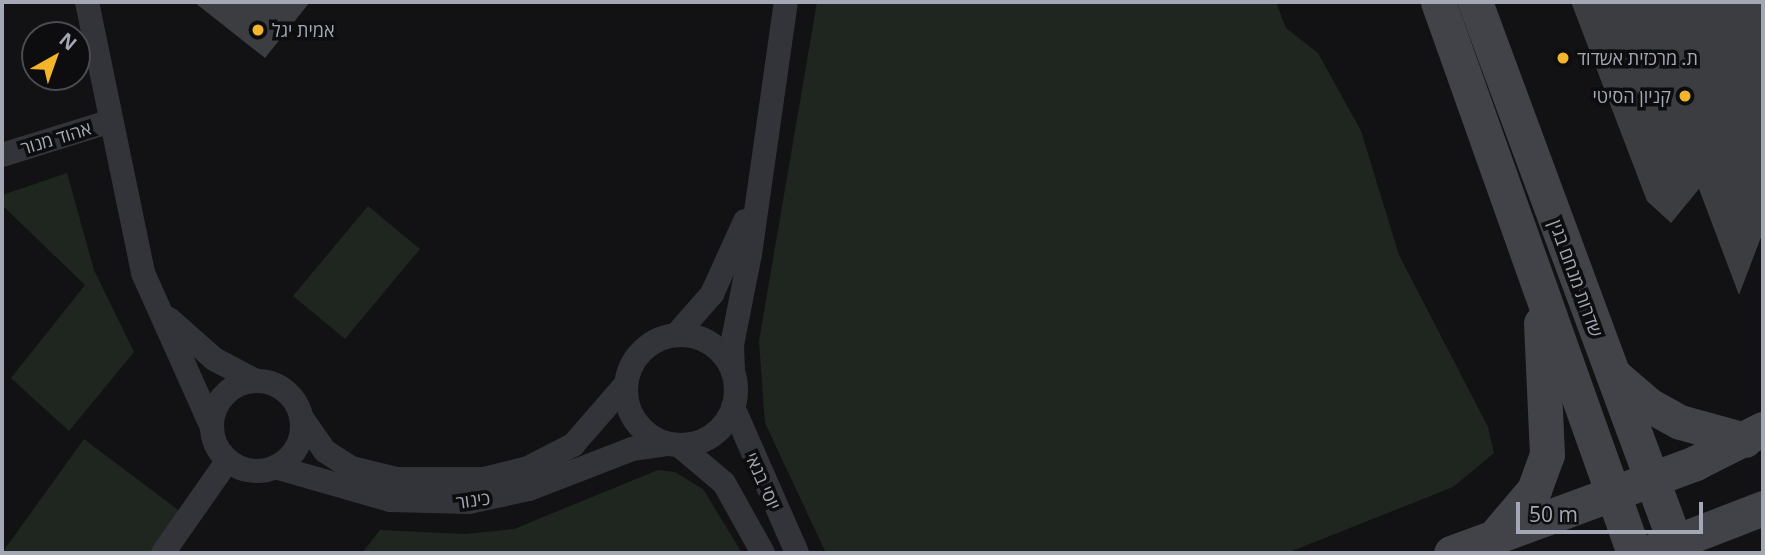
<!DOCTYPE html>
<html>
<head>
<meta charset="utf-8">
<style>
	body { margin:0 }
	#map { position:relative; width:1765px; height:555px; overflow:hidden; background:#121214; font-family:"Open Sans","Noto Sans Hebrew",sans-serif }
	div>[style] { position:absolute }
	.green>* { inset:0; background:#1e261f }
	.building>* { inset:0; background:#3c3d41 }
	.minor>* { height:24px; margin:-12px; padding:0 12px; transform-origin:12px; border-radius:12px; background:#333439 }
	.minor>.ring { margin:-12px; padding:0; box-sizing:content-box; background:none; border:24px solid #333439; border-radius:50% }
	.secondary>* { height:35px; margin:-17.5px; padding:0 17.5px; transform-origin:17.5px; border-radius:17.5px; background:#414349 }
	.dots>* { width:19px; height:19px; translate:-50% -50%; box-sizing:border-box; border:4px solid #0d0d0f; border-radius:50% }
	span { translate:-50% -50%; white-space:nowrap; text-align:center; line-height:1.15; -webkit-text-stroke:7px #0d0d0f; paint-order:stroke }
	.poi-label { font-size:18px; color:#a3a8b4 }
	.left { translate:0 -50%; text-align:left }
	.right { translate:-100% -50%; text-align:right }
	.street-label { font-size:18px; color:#a3a8b4 }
	.frame { position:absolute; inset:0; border:4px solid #a3a8b4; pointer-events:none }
	.north { position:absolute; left:21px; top:21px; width:70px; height:70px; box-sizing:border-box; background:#0d0d0f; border:2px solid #494b51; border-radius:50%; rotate:40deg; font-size:19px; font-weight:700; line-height:28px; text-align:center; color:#a3a8b4 }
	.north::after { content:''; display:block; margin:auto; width:24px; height:32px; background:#f3b52a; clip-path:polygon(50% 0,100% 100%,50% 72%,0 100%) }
	.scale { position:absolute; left:1516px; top:502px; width:187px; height:32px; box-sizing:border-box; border:4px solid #a3a8b4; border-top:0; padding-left:9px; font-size:21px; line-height:24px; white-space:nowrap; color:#a3a8b4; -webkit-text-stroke:5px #0d0d0f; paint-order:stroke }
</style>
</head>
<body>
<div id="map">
	<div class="green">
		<div style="clip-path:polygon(817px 2px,1276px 2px,1286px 28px,1318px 53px,1361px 131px,1399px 255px,1488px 427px,1494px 453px,1453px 487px,1287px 553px,826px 553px,765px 423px,759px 341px)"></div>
		<div style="clip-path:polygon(67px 173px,94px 270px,134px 352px,69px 431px,11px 378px,85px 285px,2px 205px,2px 195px)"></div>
		<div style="clip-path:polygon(368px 206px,420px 249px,345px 339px,293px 296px)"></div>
		<div style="clip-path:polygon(84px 439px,181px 512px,150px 553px,2px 553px)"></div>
		<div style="clip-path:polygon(658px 470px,675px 472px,703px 489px,742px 553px,362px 553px,380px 530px,465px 534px,514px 529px)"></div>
	</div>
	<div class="building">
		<div style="clip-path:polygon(194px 2px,310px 2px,265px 58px)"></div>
		<div style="clip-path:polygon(1571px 2px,1763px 2px,1763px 232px,1739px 295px,1699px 189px,1671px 223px,1647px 201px)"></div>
	</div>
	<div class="minor">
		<div style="left:87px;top:2px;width:277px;rotate:78.3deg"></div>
		<div style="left:143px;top:273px;width:169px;rotate:65.9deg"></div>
		<div style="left:2px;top:155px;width:114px;rotate:-17.3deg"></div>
		<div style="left:169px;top:319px;width:60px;rotate:41.6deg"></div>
		<div style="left:214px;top:359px;width:47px;rotate:27.6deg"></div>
		<div style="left:676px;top:335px;width:55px;rotate:-48.7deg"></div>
		<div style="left:712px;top:294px;width:80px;rotate:-65.7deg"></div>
		<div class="ring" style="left:626px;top:335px;width:86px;height:86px"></div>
		<div style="left:733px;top:372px;width:27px;rotate:-92deg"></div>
		<div style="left:732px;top:345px;width:93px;rotate:-78.8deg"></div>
		<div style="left:750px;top:254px;width:255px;rotate:-81.9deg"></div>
		<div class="ring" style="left:212px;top:381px;width:66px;height:66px"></div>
		<div style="left:733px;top:407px;width:159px;rotate:66.3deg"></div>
		<div style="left:301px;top:417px;width:42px;rotate:54.8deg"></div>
		<div style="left:325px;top:451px;width:31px;rotate:33deg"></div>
		<div style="left:351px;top:468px;width:47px;rotate:13.4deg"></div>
		<div style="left:397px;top:479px;width:87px"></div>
		<div style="left:484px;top:479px;width:45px;rotate:-14deg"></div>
		<div style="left:528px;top:468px;width:51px;rotate:-27.1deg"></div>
		<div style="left:573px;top:445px;width:81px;rotate:-49deg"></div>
		<div style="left:680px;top:446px;width:57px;rotate:40.1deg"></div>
		<div style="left:724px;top:483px;width:80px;rotate:60.9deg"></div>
		<div style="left:275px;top:467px;width:120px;rotate:16deg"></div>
		<div style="left:390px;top:500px;width:79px;rotate:1.5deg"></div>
		<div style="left:469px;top:502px;width:61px;rotate:-12.2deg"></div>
		<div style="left:529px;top:489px;width:110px;rotate:-21.2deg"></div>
		<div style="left:632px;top:449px;width:35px;rotate:-8deg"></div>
		<div style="left:163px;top:553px;width:113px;rotate:-55deg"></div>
	</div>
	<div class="secondary">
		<div style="left:1438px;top:2px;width:585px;rotate:70.42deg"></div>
		<div style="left:1475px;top:2px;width:588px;rotate:69.68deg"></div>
		<div style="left:1614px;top:375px;width:46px;rotate:40.6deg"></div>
		<div style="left:1649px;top:405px;width:35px;rotate:29deg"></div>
		<div style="left:1680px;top:422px;width:67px;rotate:15.5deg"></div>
		<div style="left:1499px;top:531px;width:54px;rotate:-49.5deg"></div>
		<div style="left:1534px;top:490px;width:37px;rotate:-70deg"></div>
		<div style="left:1547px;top:455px;width:132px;rotate:-92.6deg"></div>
		<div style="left:1652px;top:551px;width:119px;rotate:-21.2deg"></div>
		<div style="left:1451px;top:553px;width:260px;rotate:-20.2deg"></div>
		<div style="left:1695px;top:463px;width:76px;rotate:-26.6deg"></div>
	</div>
	<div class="dots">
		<div style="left:258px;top:30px;background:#f3b52a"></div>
		<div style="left:1563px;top:58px;background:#f3b52a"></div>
		<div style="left:1685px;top:96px;background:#f3b52a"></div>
	</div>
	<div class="poi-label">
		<span class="left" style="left:272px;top:30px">אמית יגל</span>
		<span class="left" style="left:1577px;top:58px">ת. מרכזית אשדוד</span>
		<span class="right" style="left:1671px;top:96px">קניון הסיטי</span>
	</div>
	<div class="street-label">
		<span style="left:56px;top:138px;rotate:-17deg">אהוד מנור</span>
		<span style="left:1576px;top:278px;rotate:70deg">שדרות מנחם בגין</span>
		<span style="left:763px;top:481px;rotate:66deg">יוסי בנאי</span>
		<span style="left:473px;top:500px;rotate:-8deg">כינור</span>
	</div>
	<div class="frame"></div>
	<div class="north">N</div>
	<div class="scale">50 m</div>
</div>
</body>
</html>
